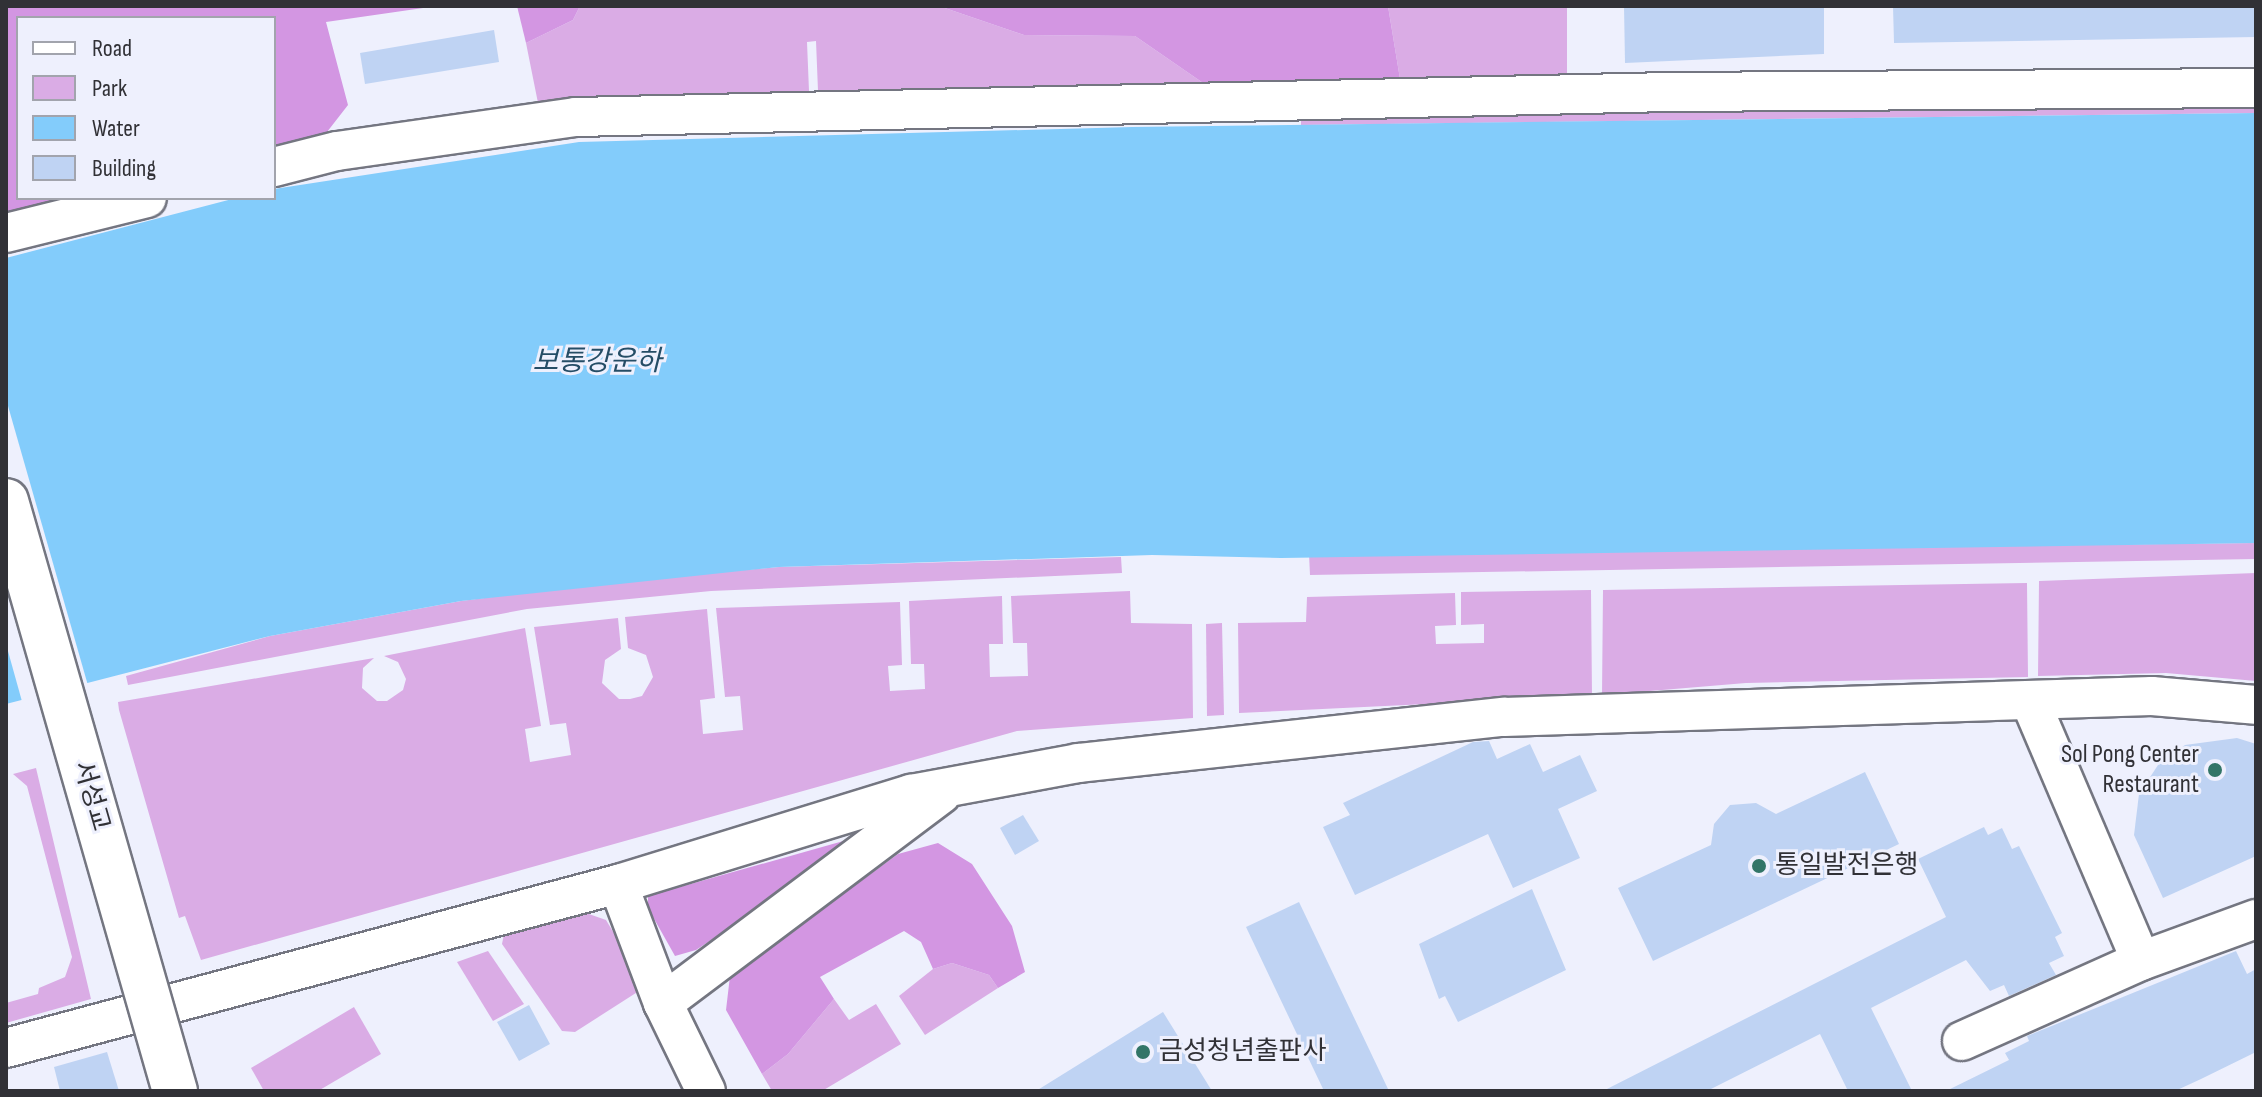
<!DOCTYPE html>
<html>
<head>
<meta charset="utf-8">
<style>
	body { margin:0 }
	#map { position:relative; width:2262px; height:1097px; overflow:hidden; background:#eef0fd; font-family:"Sofia Sans Condensed","Noto Sans KR",sans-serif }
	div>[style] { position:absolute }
	.green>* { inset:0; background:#daace5 }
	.forest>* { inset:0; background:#d396e2 }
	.water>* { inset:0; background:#83ccfb }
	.pier>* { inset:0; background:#eef0fd }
	.building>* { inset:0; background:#bfd3f3 }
	.roads { filter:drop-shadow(2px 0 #747681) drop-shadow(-2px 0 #747681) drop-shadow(0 2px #747681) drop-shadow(0 -2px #747681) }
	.street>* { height:38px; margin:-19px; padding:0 19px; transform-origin:19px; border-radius:19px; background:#fff }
	.bridges { filter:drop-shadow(2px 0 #747681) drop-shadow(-2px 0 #747681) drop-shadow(0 2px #747681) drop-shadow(0 -2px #747681) }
	.secondary-bridge>* { height:44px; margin:-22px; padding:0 22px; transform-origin:22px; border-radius:22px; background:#fff }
	.dots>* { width:22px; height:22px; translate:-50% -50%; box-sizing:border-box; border:4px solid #eef0fd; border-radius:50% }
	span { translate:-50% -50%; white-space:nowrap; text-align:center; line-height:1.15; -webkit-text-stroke:6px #eef0fd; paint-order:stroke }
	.poi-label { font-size:26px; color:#313136 }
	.right { translate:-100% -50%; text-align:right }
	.left { translate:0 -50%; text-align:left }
	.street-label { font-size:26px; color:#313136 }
	.water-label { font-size:28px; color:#254d66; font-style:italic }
	.frame { position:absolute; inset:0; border:8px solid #313136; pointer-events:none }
	.legend { position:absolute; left:16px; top:16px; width:260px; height:184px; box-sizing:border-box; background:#eef0fd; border:2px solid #a2a4ad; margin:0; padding:10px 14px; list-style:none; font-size:24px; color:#313136 }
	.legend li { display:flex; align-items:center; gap:16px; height:40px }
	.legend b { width:40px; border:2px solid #a2a4ad }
</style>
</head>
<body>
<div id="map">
	<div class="green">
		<div style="clip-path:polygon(580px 6px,939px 6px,1024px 35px,1135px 36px,1206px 85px,818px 91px,816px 41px,807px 42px,809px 91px,538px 103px,526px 43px,573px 20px)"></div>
		<div style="clip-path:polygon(1388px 6px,1567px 6px,1567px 74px,1400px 79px)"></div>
		<div style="clip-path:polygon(2256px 98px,2256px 113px,1301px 125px,1301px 112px)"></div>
		<div style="clip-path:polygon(2256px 543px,2256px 559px,1310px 575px,1309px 554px)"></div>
		<div style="clip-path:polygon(1121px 557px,1122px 573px,711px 591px,527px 609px,128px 685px,126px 676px,270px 636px,461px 601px,608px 582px,779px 567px)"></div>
		<div style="clip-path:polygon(2256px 573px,2256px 681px,2166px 673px,2038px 676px,2039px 581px)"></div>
		<div style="clip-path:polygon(2027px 583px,2028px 677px,1746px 683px,1602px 695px,1603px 590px)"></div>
		<div style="clip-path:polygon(1591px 590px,1592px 696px,1239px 713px,1238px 623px,1306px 622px,1307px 597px,1455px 593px,1456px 625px,1435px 626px,1436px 644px,1484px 643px,1484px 624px,1461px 625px,1461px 592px)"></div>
		<div style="clip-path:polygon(1130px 591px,1131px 623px,1192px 624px,1193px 718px,1017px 731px,201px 960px,185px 916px,179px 918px,119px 710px,118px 702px,374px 658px,363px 668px,362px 688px,377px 701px,387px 701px,403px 690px,406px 679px,398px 662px,384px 656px,525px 628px,541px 726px,525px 729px,530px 762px,571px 755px,566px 723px,550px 725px,534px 627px,618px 618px,621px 649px,605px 660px,602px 683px,619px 699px,630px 699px,642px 696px,653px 677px,646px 655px,628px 648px,625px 617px,707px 609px,715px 698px,700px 700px,703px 734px,743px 730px,740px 696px,725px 697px,716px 608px,900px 602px,902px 665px,888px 666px,890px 691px,925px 689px,924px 664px,911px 664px,909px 601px,1002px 596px,1003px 644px,989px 644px,990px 677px,1028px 676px,1027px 643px,1013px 643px,1011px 596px)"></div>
		<div style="clip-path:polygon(1222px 623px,1224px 715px,1207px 716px,1206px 624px)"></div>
		<div style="clip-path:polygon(36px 768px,91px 999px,6px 1023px,6px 1003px,38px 994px,39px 988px,65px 977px,72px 957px,27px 786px,13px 774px)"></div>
		<div style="clip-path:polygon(586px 913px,606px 920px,642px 980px,639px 991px,575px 1032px,562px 1031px,502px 944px,504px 934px)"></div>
		<div style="clip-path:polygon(488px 951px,524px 1004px,493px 1021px,457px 962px)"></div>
		<div style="clip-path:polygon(952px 963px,989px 975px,998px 988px,925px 1035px,899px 996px,933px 969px)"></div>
		<div style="clip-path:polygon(834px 999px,849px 1020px,876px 1004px,901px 1044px,822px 1091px,772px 1091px,762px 1074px,788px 1054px)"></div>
		<div style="clip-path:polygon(354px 1007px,381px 1054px,318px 1091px,264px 1091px,251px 1068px)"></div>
	</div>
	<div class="forest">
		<div style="clip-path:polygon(6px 6px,437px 6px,326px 22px,348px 105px,320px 141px,274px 151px,274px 18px,18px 18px,18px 198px,72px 198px,6px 214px)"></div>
		<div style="clip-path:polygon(517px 6px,580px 6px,573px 20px,526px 43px)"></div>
		<div style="clip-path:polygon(939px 6px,1388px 6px,1400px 79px,1206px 85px,1135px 36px,1024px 35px)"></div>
		<div style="clip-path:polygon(861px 836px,859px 843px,696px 950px,675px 956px,648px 908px,648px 896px)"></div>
		<div style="clip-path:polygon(938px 843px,972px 864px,1012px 926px,1025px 972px,998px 988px,989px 975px,952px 963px,933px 969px,921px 942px,904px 931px,820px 977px,834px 999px,788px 1054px,762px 1074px,726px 1010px,730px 976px,898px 854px)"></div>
	</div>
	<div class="water">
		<div style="clip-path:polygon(2256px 113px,2256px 543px,1281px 558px,1152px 555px,779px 567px,461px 601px,270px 636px,6px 704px,6px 258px,236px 198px,274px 198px,274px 189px,579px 142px,1132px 127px)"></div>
	</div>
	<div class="pier">
		<div style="clip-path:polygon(6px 399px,89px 689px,23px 705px,6px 644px)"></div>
	</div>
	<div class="building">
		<div style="clip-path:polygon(1624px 6px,1824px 6px,1824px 54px,1625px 63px)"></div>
		<div style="clip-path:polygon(1893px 6px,2256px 6px,2256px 37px,1894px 43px)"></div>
		<div style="clip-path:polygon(494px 30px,499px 62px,365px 84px,360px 53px)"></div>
		<div style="clip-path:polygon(2237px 738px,2256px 744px,2256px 856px,2163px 898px,2134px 835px,2139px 794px,2158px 765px,2185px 745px)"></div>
		<div style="clip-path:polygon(1489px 741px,1497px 759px,1530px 744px,1543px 772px,1580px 755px,1597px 791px,1558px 809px,1580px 858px,1513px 888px,1488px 834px,1355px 895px,1323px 827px,1350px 815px,1343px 803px,1473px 742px)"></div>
		<div style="clip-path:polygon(1865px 772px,1899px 844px,1653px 961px,1618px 888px,1711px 845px,1714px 824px,1730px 805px,1756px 803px,1776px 814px)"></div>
		<div style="clip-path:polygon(1023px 815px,1039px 841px,1015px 855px,1000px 828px)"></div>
		<div style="clip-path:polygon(1984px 827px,1988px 835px,2002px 828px,2012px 849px,2019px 846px,2062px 933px,2055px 937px,2064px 956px,2049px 963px,2056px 975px,2009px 996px,2004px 985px,1990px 991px,1966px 960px,1871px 1008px,1912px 1091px,1848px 1091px,1820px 1034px,1707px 1091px,1603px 1091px,1946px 917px,1918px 859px)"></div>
		<div style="clip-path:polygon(1532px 889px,1566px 970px,1458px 1022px,1445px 996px,1439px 999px,1419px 944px)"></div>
		<div style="clip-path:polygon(1299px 902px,1389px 1091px,1324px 1091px,1246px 927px)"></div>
		<div style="clip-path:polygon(2236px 951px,2247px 974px,2256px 969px,2256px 1052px,2201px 1079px,2175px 1091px,1946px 1091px,2009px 1060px,2005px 1053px,2029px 1041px,2027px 1036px)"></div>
		<div style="clip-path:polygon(529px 1005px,550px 1044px,519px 1061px,497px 1022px)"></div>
		<div style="clip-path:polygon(1163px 1012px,1212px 1091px,1036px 1091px)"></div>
		<div style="clip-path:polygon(107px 1052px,119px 1091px,60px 1091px,54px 1067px)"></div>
	</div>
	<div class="roads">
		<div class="street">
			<div style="left:274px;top:167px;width:65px;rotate:-14.3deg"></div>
			<div style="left:337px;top:151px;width:241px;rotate:-8.1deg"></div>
			<div style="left:576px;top:117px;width:1093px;rotate:-1.31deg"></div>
			<div style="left:1669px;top:92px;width:587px;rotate:-0.39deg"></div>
			<div style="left:6px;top:233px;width:145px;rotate:-13.9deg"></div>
			<div style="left:2031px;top:703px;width:280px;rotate:66.9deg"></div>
			<div style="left:2141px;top:961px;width:122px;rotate:-20.1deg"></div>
			<div style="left:618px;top:884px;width:127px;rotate:69.3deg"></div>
			<div style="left:663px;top:1003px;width:98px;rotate:64deg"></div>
			<div style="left:663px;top:1003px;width:348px;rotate:-36.9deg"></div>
			<div style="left:1962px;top:1041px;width:196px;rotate:-24.1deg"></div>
			<div style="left:6px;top:1048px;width:634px;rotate:-15deg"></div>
			<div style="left:618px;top:884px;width:307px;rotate:-17.1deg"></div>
			<div style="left:911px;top:794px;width:170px;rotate:-10.5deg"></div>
			<div style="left:1078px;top:763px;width:428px;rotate:-6.2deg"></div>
			<div style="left:1504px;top:717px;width:648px;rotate:-1.86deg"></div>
			<div style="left:2152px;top:696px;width:104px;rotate:4.9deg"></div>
		</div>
	</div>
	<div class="bridges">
		<div class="secondary-bridge">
			<div style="left:6px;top:501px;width:614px;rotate:74.02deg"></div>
		</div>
	</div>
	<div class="dots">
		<div style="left:2215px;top:770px;background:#327567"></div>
		<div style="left:1759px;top:866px;background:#327567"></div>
		<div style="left:1143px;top:1052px;background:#327567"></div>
	</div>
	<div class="poi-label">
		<span class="right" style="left:2199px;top:770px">Sol Pong Center<br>Restaurant</span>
		<span class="left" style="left:1775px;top:866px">통일발전은행</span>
		<span class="left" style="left:1159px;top:1052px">금성청년출판사</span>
	</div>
	<div class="street-label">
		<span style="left:91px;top:796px;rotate:74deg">서성교</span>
	</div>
	<div class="water-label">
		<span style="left:597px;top:362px">보통강운하</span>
	</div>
	<div class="frame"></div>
	<ul class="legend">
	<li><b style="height:10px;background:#fff"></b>Road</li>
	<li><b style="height:22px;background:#daace5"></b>Park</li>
	<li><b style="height:22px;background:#83ccfb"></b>Water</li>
	<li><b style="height:22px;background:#bfd3f3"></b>Building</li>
	</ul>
</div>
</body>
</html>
